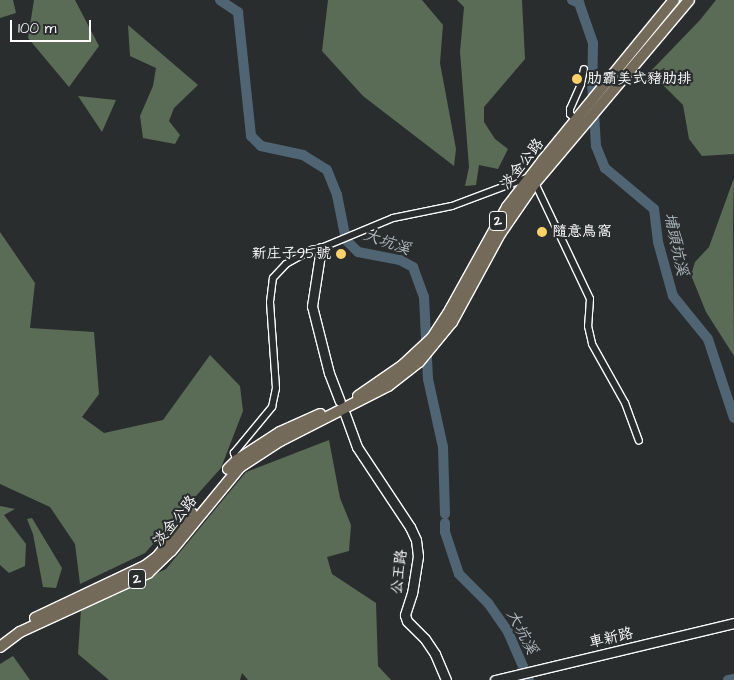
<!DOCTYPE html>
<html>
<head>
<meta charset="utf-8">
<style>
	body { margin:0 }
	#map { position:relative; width:734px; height:680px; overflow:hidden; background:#2a2d2e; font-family:"Architects Daughter","LXGW WenKai TC",sans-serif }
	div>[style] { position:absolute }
	.green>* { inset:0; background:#5a6c56 }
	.river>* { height:10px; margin:-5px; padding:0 5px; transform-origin:5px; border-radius:5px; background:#506574 }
	.roads { filter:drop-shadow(1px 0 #fff) drop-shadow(-1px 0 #fff) drop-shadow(0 1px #fff) drop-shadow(0 -1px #fff) }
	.street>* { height:6px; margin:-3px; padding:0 3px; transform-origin:3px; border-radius:3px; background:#2a2d2e }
	.secondary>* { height:9px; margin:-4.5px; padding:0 4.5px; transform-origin:4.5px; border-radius:4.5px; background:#2a2d2e }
	.primary>* { height:10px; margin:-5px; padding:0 5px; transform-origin:5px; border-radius:5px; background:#746a5a }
	.dots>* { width:14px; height:14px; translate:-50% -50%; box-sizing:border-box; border:2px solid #2a2d2e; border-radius:50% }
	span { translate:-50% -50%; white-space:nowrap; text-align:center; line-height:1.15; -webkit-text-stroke:4.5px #2a2d2e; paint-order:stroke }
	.shield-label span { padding:1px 4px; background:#2a2d2e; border:1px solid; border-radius:4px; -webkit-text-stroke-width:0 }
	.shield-label { font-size:14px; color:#fff; font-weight:700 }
	.poi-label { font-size:15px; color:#fff }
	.left { translate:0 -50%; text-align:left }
	.right { translate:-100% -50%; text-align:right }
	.street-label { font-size:15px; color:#fff }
	.water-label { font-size:16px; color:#b0bac0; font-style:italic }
	.scale { position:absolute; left:10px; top:20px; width:81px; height:22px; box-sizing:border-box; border:2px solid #fff; border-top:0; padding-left:6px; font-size:15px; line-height:18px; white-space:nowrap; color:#fff; -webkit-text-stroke:4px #2a2d2e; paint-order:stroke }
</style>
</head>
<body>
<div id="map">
	<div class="green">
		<div style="clip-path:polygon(0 0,13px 0,16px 13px,0 18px)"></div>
		<div style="clip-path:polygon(34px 0,75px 0,99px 46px,69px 87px,28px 38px)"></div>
		<div style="clip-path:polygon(328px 0,422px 0,443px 25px,440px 63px,456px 149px,454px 166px,363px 96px,322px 51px)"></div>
		<div style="clip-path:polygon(457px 0,522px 0,525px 59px,484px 107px,484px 122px,495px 139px,508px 149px,498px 169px,479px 165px,476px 185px,465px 186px,469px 167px,460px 52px,464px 7px)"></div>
		<div style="clip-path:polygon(716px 0,734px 0,734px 154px,702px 156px,689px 139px,683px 105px,661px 83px,646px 76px,700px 20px)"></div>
		<div style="clip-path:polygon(128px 25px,198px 85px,174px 108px,169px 121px,180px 135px,175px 144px,143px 138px,140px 116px,153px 86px,156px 68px,130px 56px)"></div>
		<div style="clip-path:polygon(78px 96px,116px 100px,102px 132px)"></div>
		<div style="clip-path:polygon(734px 178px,733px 223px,734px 356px,706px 312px,691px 275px,695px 262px,709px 247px)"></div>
		<div style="clip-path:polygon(0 232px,35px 283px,30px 328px,94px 332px,99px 394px,82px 417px,104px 433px,163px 420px,210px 355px,240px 386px,243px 411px,221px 468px,145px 553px,80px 584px,75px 544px,50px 507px,0 484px)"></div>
		<div style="clip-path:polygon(329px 440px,340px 498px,351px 525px,349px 551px,327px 557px,332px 574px,376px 603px,378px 666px,391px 680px,248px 680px,242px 673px,240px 680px,109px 680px,78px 654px,81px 609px,166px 569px,246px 472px)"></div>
		<div style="clip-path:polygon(0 506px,15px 509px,4px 515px,26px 544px,25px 566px,9px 573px,0 565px)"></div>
		<div style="clip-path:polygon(32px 518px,62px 568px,56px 588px,43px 587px,33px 534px,27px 519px)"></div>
		<div style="clip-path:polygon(13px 656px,30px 680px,0 680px,0 664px)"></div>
	</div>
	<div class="river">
		<div style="left:220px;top:0;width:22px;rotate:34deg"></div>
		<div style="left:238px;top:12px;width:125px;rotate:84deg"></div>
		<div style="left:251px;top:136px;width:14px;rotate:45deg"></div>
		<div style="left:261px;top:146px;width:43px;rotate:12.1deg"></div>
		<div style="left:303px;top:155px;width:28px;rotate:32deg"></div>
		<div style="left:327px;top:170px;width:27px;rotate:68deg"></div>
		<div style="left:337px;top:195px;width:46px;rotate:78.7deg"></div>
		<div style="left:346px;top:240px;width:17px;rotate:45deg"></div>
		<div style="left:358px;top:252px;width:43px;rotate:10.8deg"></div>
		<div style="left:400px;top:260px;width:15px;rotate:28deg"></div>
		<div style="left:413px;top:267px;width:32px;rotate:70deg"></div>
		<div style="left:424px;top:297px;width:82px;rotate:87.2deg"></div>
		<div style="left:428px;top:379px;width:70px;rotate:77.6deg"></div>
		<div style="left:443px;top:447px;width:67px;rotate:88.3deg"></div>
		<div style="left:572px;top:0;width:8px;rotate:23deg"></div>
		<div style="left:579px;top:3px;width:42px;rotate:70.7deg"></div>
		<div style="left:593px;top:43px;width:39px;rotate:91deg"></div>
		<div style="left:592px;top:82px;width:64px;rotate:86.4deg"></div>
		<div style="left:596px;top:146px;width:24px;rotate:68deg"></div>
		<div style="left:605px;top:168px;width:64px;rotate:39.9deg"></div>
		<div style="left:654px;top:209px;width:33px;rotate:83deg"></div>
		<div style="left:658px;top:242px;width:56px;rotate:74.5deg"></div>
		<div style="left:673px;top:296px;width:55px;rotate:50.9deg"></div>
		<div style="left:708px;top:339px;width:83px;rotate:71.8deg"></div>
		<div style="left:445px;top:523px;width:9px;rotate:90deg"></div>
		<div style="left:445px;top:532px;width:44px;rotate:71.6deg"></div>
		<div style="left:459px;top:574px;width:41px;rotate:45deg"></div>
		<div style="left:488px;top:603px;width:35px;rotate:55deg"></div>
		<div style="left:508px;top:632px;width:52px;rotate:66.4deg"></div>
		<div style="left:728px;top:680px;width:6px;rotate:-9deg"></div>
	</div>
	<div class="roads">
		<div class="street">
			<div style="left:576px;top:120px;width:8px;rotate:-135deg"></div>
			<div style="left:570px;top:114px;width:5px;rotate:-90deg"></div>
			<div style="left:570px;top:109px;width:27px;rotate:-66deg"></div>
			<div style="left:581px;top:84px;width:15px;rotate:-79deg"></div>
			<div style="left:238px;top:463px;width:11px;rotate:-112deg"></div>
			<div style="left:234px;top:453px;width:60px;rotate:-50.4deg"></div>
			<div style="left:272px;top:407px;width:19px;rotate:-78deg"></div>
			<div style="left:276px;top:388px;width:86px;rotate:-94deg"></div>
			<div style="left:270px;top:302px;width:24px;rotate:-83deg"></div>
			<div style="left:273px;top:278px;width:19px;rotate:-47deg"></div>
			<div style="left:286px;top:264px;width:29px;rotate:-29deg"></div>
			<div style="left:311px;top:250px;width:10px;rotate:-11deg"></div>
			<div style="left:321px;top:248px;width:78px;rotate:-22.6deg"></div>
			<div style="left:393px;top:218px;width:60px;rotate:-11.5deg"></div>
			<div style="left:452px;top:206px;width:82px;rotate:-20.6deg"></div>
			<div style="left:529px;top:177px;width:8px;rotate:45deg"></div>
			<div style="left:535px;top:183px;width:128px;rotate:64.6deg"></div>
			<div style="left:590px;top:299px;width:27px;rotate:94deg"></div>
			<div style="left:588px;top:326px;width:18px;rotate:77deg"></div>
			<div style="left:592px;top:344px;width:68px;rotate:60.8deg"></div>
			<div style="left:625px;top:403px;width:40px;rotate:69.8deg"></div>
		</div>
		<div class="secondary">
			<div style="left:321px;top:248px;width:59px;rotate:98.8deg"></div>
			<div style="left:312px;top:306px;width:69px;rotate:75.8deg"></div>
			<div style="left:329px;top:373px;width:30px;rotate:69deg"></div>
			<div style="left:345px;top:414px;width:35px;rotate:70deg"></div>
			<div style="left:357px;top:447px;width:96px;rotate:56.5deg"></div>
			<div style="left:410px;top:527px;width:14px;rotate:65deg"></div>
			<div style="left:416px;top:540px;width:16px;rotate:83deg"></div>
			<div style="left:418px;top:556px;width:37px;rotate:99deg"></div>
			<div style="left:412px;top:593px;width:23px;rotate:108deg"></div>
			<div style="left:405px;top:615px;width:6px;rotate:72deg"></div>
			<div style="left:407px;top:621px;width:25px;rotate:45deg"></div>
			<div style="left:425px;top:639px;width:18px;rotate:56deg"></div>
			<div style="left:435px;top:654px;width:28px;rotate:67deg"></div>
			<div style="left:495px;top:680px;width:246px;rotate:-13.4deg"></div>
		</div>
		<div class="primary">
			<div style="left:358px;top:396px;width:55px;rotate:-34.6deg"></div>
			<div style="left:403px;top:365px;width:40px;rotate:-43deg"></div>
			<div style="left:432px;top:338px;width:33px;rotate:-57deg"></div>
			<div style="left:450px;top:310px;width:118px;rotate:-61deg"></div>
			<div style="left:507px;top:207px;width:59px;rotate:-52.5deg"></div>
			<div style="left:543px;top:160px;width:207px;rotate:-50.7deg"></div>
			<div style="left:228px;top:469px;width:13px;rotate:-45deg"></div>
			<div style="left:237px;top:460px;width:51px;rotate:-33.1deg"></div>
			<div style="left:280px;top:432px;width:44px;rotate:-24.2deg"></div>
			<div style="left:35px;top:618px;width:122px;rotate:-25.3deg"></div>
			<div style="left:145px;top:566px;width:15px;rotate:-37deg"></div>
			<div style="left:157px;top:557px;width:56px;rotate:-51.5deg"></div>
			<div style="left:0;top:647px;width:25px;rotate:-37deg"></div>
			<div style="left:20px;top:632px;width:141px;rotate:-24.7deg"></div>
			<div style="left:148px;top:573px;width:32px;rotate:-44deg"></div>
			<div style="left:171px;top:551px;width:109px;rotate:-50.6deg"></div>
			<div style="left:240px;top:467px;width:48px;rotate:-33deg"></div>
			<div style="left:280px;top:441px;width:121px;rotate:-27deg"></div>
			<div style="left:388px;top:386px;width:39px;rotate:-38deg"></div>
			<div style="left:419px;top:362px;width:52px;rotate:-50.5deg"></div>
			<div style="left:452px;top:322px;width:100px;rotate:-61.4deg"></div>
			<div style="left:500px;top:234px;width:62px;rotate:-55.5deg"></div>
			<div style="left:535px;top:183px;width:239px;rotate:-49.9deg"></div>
		</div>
	</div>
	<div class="dots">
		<div style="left:577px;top:79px;background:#ffd166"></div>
		<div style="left:542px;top:232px;background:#ffd166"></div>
		<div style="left:341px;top:254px;background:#ffd166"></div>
	</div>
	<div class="shield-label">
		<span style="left:498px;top:221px">2</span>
		<span style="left:137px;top:579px">2</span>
	</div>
	<div class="poi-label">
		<span class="left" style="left:587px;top:79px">肋霸美式豬肋排</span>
		<span class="left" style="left:552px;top:232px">隨意鳥窩</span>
		<span class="right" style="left:331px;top:254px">新庄子95號</span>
	</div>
	<div class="street-label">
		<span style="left:522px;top:164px;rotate:-52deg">淡金公路</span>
		<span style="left:175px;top:521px;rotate:-51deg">淡金公路</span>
		<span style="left:399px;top:572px;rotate:-83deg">公王路</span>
		<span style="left:611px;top:638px;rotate:-13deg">車新路</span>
	</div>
	<div class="water-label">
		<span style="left:387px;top:242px;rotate:19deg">大坑溪</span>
		<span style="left:676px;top:244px;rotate:78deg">埔頭坑溪</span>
		<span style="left:522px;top:632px;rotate:62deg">大坑溪</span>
	</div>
	<div class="scale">100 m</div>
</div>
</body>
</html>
